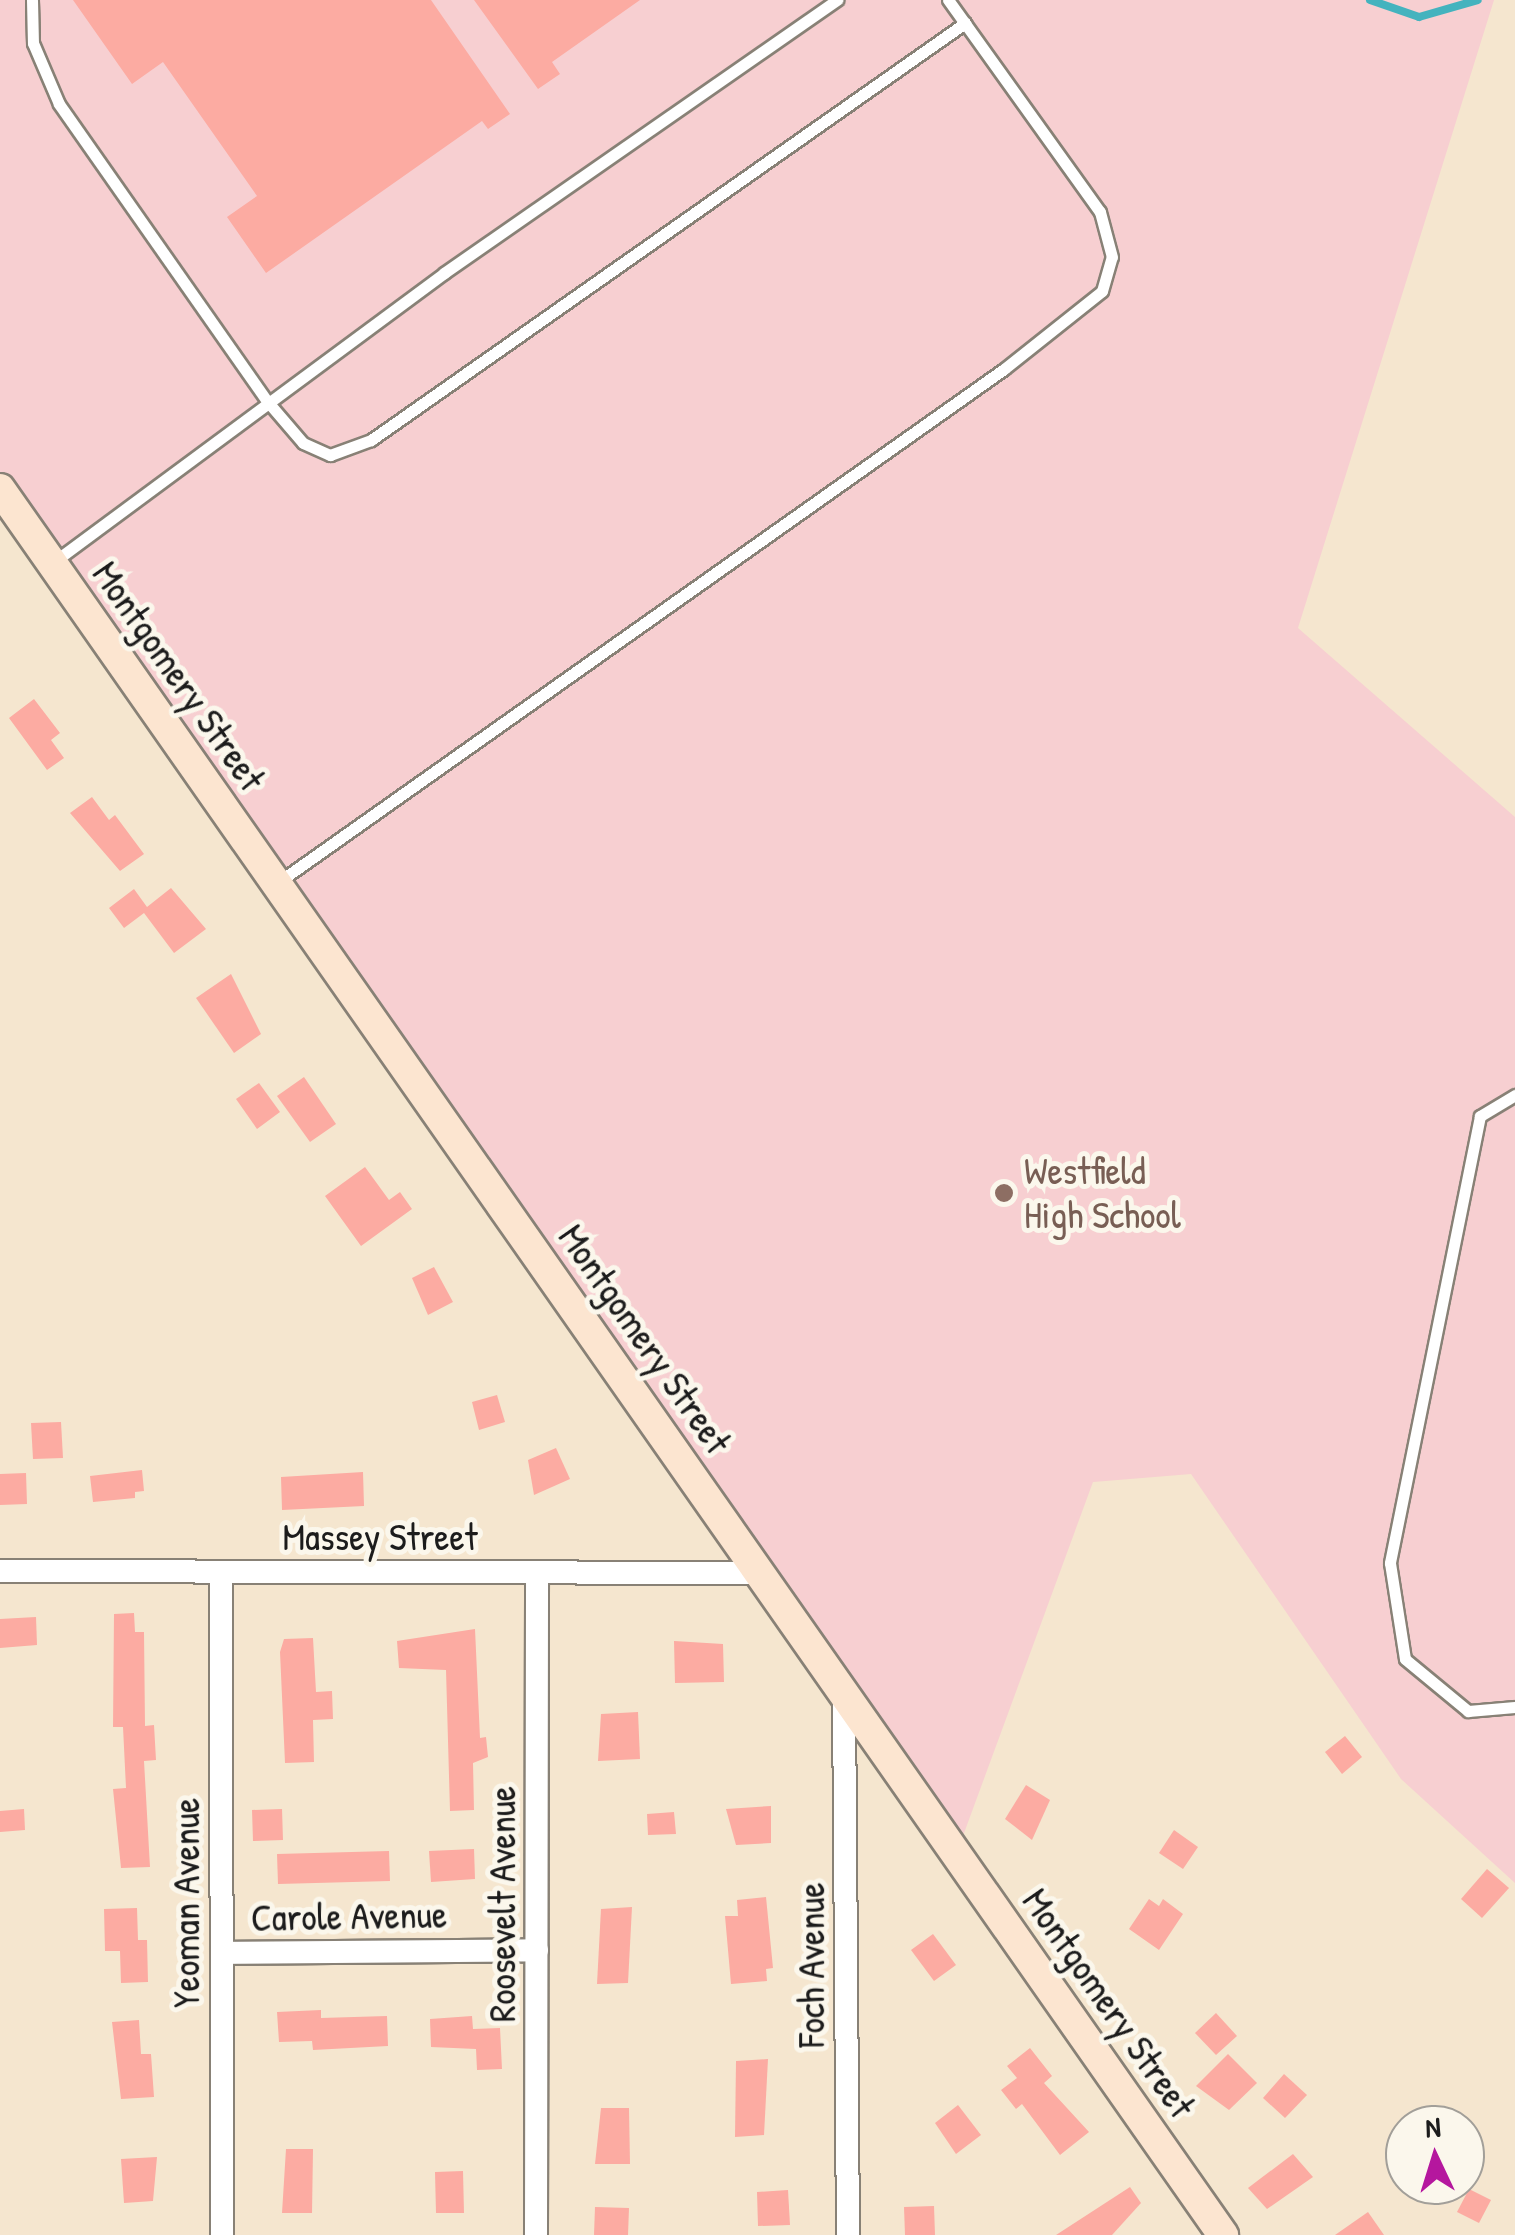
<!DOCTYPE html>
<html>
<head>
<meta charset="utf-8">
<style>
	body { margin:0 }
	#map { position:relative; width:1515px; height:2235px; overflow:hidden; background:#f5e6cf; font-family:"Patrick Hand",sans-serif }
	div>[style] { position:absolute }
	.built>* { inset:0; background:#f7cfd1 }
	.stream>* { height:8px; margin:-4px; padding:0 4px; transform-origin:4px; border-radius:4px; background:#44b3be }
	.building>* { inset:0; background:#fcaba2 }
	.roads { filter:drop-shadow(2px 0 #888176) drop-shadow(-2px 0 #888176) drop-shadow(0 2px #888176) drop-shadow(0 -2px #888176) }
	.lane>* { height:11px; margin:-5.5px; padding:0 5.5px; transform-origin:5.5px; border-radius:5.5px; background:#fff }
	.street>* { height:22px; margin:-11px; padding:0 11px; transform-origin:11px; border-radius:11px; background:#fff }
	.secondary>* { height:30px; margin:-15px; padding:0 15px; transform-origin:15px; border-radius:15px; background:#fce5d0 }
	.dots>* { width:28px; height:28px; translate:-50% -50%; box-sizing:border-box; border:5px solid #fbf7ec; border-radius:50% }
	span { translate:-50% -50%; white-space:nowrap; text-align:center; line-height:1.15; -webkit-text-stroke:10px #fbf7ec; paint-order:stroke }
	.street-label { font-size:38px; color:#1c1c1c }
	.education-label { font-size:38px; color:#785e54 }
	.left { translate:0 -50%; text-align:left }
	.north { position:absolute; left:1385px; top:2105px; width:100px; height:100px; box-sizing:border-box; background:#fbf7ec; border:2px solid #a29f99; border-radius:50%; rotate:356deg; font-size:28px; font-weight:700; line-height:40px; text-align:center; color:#1c1c1c }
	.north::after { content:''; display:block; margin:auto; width:35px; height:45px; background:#b5179e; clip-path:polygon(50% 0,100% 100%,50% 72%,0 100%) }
</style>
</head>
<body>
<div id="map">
	<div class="built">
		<div style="clip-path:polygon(0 0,1494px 0,1298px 628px,1515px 817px,1515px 1883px,1401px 1779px,1191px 1474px,1093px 1482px,956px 1855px,0 494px)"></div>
	</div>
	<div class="stream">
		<div style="left:1370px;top:0;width:52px;rotate:19.1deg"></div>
		<div style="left:1419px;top:17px;width:61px;rotate:-16.1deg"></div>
	</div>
	<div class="building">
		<div style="clip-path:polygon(73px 0,431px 0,510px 114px,488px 129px,482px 121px,266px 273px,227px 217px,257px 196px,163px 62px,132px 84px)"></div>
		<div style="clip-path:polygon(474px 0,640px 0,552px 62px,560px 74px,538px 89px)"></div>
		<div style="clip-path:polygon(34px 699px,60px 733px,51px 740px,64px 758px,47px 770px,9px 718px)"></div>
		<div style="clip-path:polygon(92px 797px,109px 820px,115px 815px,144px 854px,120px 871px,70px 813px)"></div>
		<div style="clip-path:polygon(171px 888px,206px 929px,174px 953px,144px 913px,124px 928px,109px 908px,134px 889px,147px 907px)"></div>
		<div style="clip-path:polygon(231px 974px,261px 1034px,234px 1053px,196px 998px)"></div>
		<div style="clip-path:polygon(304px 1077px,336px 1124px,310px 1142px,277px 1096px)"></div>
		<div style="clip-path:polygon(259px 1083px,280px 1112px,257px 1129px,236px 1099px)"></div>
		<div style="clip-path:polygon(365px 1167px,389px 1200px,400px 1192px,412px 1209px,361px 1246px,325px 1196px)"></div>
		<div style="clip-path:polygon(434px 1267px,453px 1302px,428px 1315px,412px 1278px)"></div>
		<div style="clip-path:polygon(497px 1395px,505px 1422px,479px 1430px,472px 1402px)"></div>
		<div style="clip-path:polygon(61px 1422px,63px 1458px,33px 1459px,31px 1423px)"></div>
		<div style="clip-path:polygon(556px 1448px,570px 1479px,534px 1495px,528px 1460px)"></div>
		<div style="clip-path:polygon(142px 1470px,144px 1491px,135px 1492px,135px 1498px,93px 1502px,90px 1476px)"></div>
		<div style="clip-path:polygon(363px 1472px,364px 1506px,282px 1510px,281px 1477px)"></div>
		<div style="clip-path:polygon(26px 1473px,27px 1504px,0 1505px,0 1474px)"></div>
		<div style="clip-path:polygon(134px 1613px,135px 1632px,144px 1632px,145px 1726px,154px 1725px,156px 1760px,144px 1761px,150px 1867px,121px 1868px,113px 1789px,126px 1788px,123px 1727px,113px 1727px,114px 1614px)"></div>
		<div style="clip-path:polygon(36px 1617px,37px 1645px,0 1648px,0 1619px)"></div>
		<div style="clip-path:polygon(475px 1629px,480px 1738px,486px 1737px,488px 1757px,473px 1763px,474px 1810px,450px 1811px,446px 1670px,399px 1668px,397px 1641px)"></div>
		<div style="clip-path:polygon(313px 1638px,316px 1692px,332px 1691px,333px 1719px,313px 1720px,314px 1762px,285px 1763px,280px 1652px,284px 1639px)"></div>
		<div style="clip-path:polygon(674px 1641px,723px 1644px,724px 1682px,675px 1683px)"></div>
		<div style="clip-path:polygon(638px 1712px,640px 1759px,598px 1761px,601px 1714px)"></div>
		<div style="clip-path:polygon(1345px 1736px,1362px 1757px,1342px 1774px,1325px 1752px)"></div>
		<div style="clip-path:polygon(1026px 1785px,1050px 1800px,1032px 1840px,1005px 1819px)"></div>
		<div style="clip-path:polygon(771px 1806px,771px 1843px,736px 1845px,726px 1809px)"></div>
		<div style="clip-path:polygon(24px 1809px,25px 1830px,0 1832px,0 1811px)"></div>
		<div style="clip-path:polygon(282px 1809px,283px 1840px,253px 1841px,252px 1810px)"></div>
		<div style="clip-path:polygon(674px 1812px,676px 1834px,648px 1835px,647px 1814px)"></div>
		<div style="clip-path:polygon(1174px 1830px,1198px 1847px,1183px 1869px,1159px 1853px)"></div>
		<div style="clip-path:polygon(474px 1849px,475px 1879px,431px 1882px,429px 1851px)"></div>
		<div style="clip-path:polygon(389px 1851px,390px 1881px,278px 1884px,277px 1854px)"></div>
		<div style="clip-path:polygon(1487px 1869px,1509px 1888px,1482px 1918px,1461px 1899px)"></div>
		<div style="clip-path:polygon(766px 1897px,773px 1968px,766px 1969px,767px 1981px,731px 1984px,725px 1916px,738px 1916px,737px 1900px)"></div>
		<div style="clip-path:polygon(1149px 1899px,1159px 1906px,1163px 1899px,1183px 1914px,1159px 1950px,1129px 1929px)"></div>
		<div style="clip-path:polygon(632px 1907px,628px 1983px,597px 1984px,601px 1909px)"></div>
		<div style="clip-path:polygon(137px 1908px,138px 1940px,147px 1940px,148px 1982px,121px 1983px,120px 1951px,105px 1951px,104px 1909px)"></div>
		<div style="clip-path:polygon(933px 1934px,956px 1965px,934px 1981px,911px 1950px)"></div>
		<div style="clip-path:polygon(321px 2010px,321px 2018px,387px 2016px,388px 2046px,313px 2050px,312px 2041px,279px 2042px,277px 2012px)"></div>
		<div style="clip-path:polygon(1216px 2013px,1237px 2036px,1216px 2055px,1195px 2033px)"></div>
		<div style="clip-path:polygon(472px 2016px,473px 2029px,500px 2028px,502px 2069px,477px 2070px,476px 2049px,431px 2047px,430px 2019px)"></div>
		<div style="clip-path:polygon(139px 2020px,141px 2054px,151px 2054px,154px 2097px,121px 2099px,112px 2022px)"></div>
		<div style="clip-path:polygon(1030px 2048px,1052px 2076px,1044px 2083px,1089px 2132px,1060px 2155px,1022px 2104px,1016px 2109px,1001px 2090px,1017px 2078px,1007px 2066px)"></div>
		<div style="clip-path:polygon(1228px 2054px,1257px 2083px,1229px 2110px,1196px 2086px)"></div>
		<div style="clip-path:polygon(768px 2059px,764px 2135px,735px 2137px,736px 2061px)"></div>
		<div style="clip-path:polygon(1284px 2074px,1307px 2095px,1285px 2118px,1263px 2098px)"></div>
		<div style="clip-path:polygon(958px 2105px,981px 2135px,956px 2154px,935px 2123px)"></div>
		<div style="clip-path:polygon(601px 2108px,629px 2108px,630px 2164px,595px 2164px)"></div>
		<div style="clip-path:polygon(286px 2149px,313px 2149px,312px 2213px,282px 2213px)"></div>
		<div style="clip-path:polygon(1293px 2154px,1313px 2177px,1267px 2209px,1248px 2188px)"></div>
		<div style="clip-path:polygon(157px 2157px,153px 2201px,124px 2203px,121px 2159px)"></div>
		<div style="clip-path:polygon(463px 2171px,464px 2213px,436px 2213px,435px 2172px)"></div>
		<div style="clip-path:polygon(1130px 2187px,1141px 2203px,1112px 2235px,1056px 2235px)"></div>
		<div style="clip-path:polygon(1469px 2189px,1491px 2200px,1479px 2223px,1457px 2212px)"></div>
		<div style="clip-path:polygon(788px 2190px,790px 2225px,758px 2226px,757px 2192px)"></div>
		<div style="clip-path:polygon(934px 2206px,935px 2235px,905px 2235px,904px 2207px)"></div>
		<div style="clip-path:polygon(595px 2207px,629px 2208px,628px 2235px,594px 2235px)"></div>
		<div style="clip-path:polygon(1368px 2212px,1384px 2235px,1335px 2235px)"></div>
	</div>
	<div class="roads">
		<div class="lane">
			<div style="left:32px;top:0;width:43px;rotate:88.7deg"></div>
			<div style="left:33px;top:43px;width:66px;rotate:66.9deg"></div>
			<div style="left:59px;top:104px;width:363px;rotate:55deg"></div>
			<div style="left:267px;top:401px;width:55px;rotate:49.4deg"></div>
			<div style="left:303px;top:443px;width:30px;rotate:24deg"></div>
			<div style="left:330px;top:455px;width:44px;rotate:-20.1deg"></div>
			<div style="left:371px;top:440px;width:726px;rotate:-35.07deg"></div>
			<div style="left:55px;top:561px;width:484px;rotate:-36.5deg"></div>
			<div style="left:444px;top:273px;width:479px;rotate:-34.8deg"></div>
			<div style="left:277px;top:883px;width:890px;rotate:-35.26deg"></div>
			<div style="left:1004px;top:369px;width:125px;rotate:-38.5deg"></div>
			<div style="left:1102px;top:291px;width:35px;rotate:-74deg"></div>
			<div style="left:1112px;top:257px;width:47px;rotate:-104.9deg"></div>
			<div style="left:1100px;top:212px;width:261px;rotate:-125.6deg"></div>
			<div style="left:1515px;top:1095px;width:41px;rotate:149deg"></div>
			<div style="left:1480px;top:1116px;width:456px;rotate:101.4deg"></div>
			<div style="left:1390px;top:1563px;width:97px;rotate:81.1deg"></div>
			<div style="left:1405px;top:1659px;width:82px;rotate:39.5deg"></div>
			<div style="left:1468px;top:1711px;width:47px;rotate:-4.9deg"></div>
		</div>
		<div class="street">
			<div style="left:0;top:1571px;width:760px;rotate:0.15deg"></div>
			<div style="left:221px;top:1572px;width:663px;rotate:89.91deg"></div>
			<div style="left:844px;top:1695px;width:540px;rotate:89.58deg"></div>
			<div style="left:222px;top:1953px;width:315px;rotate:-0.5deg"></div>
			<div style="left:536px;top:2235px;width:663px;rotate:-89.91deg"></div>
		</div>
		<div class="secondary">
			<div style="left:0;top:489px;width:2132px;rotate:54.99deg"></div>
		</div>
	</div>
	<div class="dots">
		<div style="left:1004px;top:1193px;background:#8d6e63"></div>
	</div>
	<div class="street-label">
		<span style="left:179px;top:676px;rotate:55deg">Montgomery Street</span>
		<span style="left:645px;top:1339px;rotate:55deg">Montgomery Street</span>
		<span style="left:380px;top:1537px">Massey Street</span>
		<span style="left:186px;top:1903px;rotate:-90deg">Yeoman Avenue</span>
		<span style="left:502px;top:1904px;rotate:-90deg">Roosevelt Avenue</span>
		<span style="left:349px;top:1916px;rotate:-1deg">Carole Avenue</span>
		<span style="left:811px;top:1965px;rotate:-90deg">Foch Avenue</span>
		<span style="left:1109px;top:2003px;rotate:55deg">Montgomery Street</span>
	</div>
	<div class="education-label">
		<span class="left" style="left:1024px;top:1193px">Westfield<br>High School</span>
	</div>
	<div class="north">N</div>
</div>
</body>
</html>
